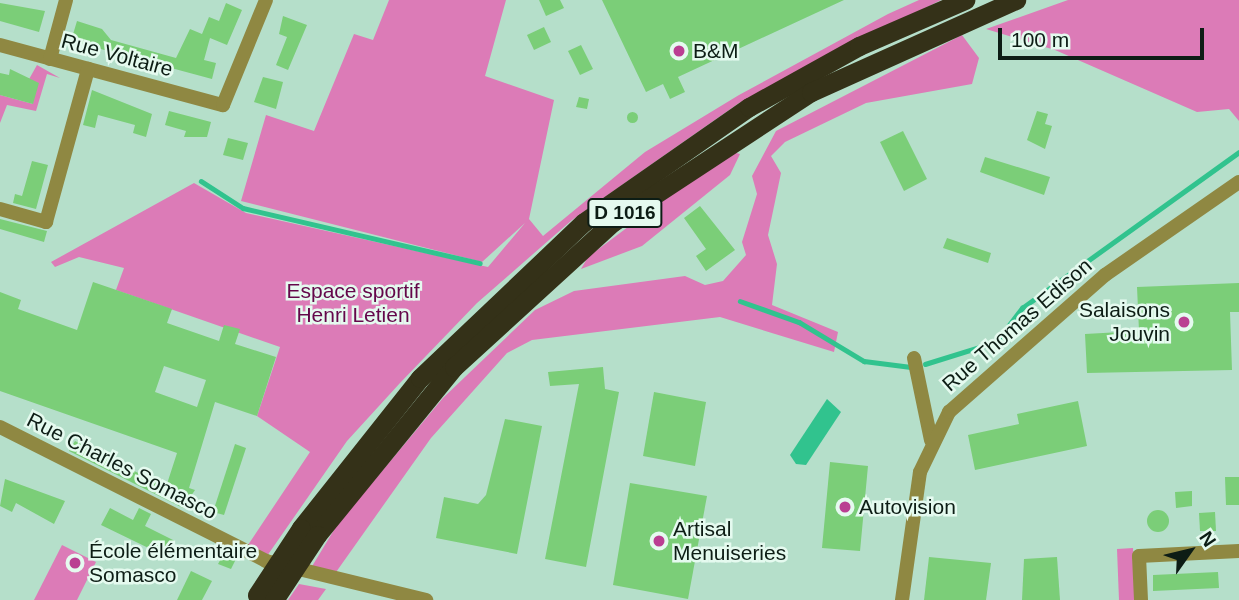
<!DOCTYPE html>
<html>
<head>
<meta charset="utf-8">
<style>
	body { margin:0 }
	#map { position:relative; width:1239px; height:600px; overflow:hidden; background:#b5dfca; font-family:Arial,sans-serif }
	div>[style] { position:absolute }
	.green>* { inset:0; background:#dc7bb7 }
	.water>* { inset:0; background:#31c38e }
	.stream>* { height:4.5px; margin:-2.25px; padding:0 2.25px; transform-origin:2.25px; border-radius:2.25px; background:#31c38e }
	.building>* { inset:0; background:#7bce78 }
	.round { border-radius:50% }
	.minor>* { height:14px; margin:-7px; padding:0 7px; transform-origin:7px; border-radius:7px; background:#8f8842 }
	.highway>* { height:19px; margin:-9.5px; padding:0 9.5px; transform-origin:9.5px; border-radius:9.5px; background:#343118 }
	.highway-bridge>* { height:19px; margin:-9.5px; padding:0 9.5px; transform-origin:9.5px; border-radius:9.5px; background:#343118 }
	.dots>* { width:19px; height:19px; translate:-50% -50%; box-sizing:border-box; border:4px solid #e5faef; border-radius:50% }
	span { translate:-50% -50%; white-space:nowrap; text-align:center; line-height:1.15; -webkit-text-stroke:5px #e5faef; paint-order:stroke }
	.shield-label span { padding:2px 5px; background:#e5faef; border:2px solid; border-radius:5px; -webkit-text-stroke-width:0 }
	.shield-label { font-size:19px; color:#0d1d15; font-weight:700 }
	.poi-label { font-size:21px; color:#0d1d15 }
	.left { translate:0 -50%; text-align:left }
	.right { translate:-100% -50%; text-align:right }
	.street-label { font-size:21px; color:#0d1d15 }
	.park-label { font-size:21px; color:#64074a }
	.north { position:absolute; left:1155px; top:516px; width:70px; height:70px; -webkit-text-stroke:5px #e5faef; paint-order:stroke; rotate:56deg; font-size:19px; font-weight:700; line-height:28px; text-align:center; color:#0d1d15 }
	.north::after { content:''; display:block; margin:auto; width:24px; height:32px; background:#0d1d15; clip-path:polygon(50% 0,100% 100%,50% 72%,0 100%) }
	.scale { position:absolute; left:998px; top:28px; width:206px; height:32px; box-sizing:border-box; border:4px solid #0d1d15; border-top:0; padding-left:9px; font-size:21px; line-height:24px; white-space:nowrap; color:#0d1d15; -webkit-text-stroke:5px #e5faef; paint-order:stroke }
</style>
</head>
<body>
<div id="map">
	<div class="green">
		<div style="clip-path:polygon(389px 0,506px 0,485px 76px,554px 100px,529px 219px,543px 236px,645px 152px,739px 95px,888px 14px,919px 0,941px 0,739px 103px,572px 220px,477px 303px,400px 383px,347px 441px,267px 556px,246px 548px,310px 452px,257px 416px,280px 347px,116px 290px,124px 268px,79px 257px,55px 267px,51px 262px,194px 183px,246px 213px,488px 267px,525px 223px,482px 262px,241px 201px,266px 115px,314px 131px,354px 34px,373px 40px)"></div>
		<div style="clip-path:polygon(1068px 0,1239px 0,1239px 121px,1229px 109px,1197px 112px,1055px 50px,986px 29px)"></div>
		<div style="clip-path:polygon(962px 35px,979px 58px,972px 84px,866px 103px,785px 142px,771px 156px,781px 173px,768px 235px,777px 264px,772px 305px,838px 332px,834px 352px,720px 317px,532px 340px,507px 353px,431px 438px,334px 575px,311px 568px,337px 525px,443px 398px,535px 310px,574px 291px,685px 276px,705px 285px,723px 281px,746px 255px,742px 242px,757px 194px,752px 176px,776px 131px)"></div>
		<div style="clip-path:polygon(37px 65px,60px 78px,47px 74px,36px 111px,7px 105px,0 123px,0 95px,33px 104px,28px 81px)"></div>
		<div style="clip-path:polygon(729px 151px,740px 154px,730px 175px,642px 246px,581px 269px,588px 257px)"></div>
		<div style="clip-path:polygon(62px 545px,96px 562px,77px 600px,34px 600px)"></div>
		<div style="clip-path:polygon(1133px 548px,1135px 600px,1119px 600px,1117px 549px)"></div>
		<div style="clip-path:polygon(299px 584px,326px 589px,318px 600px,288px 600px)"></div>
	</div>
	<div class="water">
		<div style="clip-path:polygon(827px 399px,841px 412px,806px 465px,796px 464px,790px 455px)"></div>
	</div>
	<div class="stream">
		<div style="left:201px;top:181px;width:50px;rotate:32.7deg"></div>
		<div style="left:243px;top:208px;width:243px;rotate:13.1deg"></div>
		<div style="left:740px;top:301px;width:63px;rotate:19.6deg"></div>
		<div style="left:799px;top:322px;width:76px;rotate:31deg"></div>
		<div style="left:864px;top:361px;width:47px;rotate:7.3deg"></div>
		<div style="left:925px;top:364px;width:74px;rotate:-17.2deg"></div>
		<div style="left:996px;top:342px;width:43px;rotate:-52.6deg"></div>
		<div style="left:1022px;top:308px;width:267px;rotate:-35.7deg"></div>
	</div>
	<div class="building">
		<div style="clip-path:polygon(539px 0,560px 0,564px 8px,546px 16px)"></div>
		<div style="clip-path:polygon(602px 0,844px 0,678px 77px,685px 92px,670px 99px,663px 84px,646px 92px)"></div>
		<div style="clip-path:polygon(0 3px,45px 11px,39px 32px,0 21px)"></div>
		<div style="clip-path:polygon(226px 3px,242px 10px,227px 45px,210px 38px,204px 60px,216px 63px,212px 79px,71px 41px,77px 21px,102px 29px,111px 40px,176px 58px,190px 29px,202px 34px,209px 17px,219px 21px)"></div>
		<div style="clip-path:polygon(283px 16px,307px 25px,288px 70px,276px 65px,287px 37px,279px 34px)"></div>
		<div style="clip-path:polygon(544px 27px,551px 42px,534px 50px,527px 35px)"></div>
		<div style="clip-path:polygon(581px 45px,593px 69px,580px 75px,568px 51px)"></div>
		<div style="clip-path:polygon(10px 69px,39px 83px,33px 104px,0 95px,0 73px,9px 75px)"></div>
		<div style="clip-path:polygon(263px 77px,283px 82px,276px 109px,254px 102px)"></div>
		<div style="clip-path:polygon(92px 90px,152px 114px,146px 137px,133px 133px,135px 125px,98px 115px,95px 128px,83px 125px)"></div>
		<div style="clip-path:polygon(579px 97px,589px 99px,587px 109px,576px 107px)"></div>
		<div style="clip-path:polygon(169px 111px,211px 122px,207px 137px,184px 137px,186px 131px,165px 125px)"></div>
		<div style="clip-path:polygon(1037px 111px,1048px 114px,1045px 124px,1052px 126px,1045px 149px,1027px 140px)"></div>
		<div class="round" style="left:626.5px;top:111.5px;width:11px;height:11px"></div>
		<div style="clip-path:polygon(903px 131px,927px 179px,904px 191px,880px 142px)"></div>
		<div style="clip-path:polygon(228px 138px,248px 143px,243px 160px,223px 155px)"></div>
		<div style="clip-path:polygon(985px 157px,1050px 177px,1044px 195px,980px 172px)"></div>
		<div style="clip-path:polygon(32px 161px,48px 165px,36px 209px,13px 203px,15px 194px,22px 196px)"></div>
		<div style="clip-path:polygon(700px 206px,735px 250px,706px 271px,696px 256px,706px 249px,684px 218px)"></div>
		<div style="clip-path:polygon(0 219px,47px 231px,44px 242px,0 229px)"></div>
		<div style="clip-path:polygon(947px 238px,991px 253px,988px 263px,943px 248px)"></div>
		<div style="clip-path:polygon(evenodd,93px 282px,172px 309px,167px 323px,219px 341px,224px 325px,240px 329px,235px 344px,276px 357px,257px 416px,215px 402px,189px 488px,195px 490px,183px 508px,69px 451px,75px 441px,166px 487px,177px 453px,0 391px,0 292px,21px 300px,18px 309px,77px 330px,93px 282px,164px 366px,206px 380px,197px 407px,155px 392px,164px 366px)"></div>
		<div style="clip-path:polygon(1239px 283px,1239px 312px,1230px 312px,1232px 370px,1087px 373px,1085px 334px,1139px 331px,1137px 287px)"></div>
		<div style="clip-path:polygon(603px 367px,605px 389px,619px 392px,586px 567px,545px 559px,579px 384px,550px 386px,548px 372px)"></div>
		<div style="clip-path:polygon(654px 392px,706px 402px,695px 466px,643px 456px)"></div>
		<div style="clip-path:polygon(1078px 401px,1087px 446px,975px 470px,968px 435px,1019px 424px,1017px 414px)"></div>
		<div style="clip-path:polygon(505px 419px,542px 426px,517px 554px,436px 538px,444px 497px,478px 504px,486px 495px)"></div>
		<div style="clip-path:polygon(235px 444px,246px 448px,224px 515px,213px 512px)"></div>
		<div style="clip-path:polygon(830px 462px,868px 466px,860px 551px,822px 548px)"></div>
		<div style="clip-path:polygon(1225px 477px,1239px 477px,1239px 505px,1226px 505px)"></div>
		<div style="clip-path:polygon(5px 479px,65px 501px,54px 524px,16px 503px,12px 512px,0 506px)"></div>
		<div style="clip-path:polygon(630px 483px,707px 496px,688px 599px,613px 585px)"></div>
		<div style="clip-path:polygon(1192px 491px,1192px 506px,1176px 508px,1175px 492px)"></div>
		<div style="clip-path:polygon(110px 508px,133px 520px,139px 508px,151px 514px,145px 526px,175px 541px,167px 557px,101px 525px)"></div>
		<div class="round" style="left:1147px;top:510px;width:22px;height:22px"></div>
		<div style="clip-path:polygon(1215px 512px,1216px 531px,1200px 531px,1199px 513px)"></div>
		<div style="clip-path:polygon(225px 551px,237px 557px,231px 569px,218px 564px)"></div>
		<div style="clip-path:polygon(929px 557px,991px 563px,986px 600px,924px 600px)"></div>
		<div style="clip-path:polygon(1057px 557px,1060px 600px,1022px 600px,1024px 559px)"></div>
		<div style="clip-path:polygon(191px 571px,212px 581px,202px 600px,177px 600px)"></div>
		<div style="clip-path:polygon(1218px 572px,1219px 588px,1153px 591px,1153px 575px)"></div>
	</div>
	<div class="minor">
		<div style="left:0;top:45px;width:231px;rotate:15.1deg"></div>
		<div style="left:223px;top:105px;width:113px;rotate:-67.7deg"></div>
		<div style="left:50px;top:59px;width:61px;rotate:-74.8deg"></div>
		<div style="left:0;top:209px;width:48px;rotate:15.8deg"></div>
		<div style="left:46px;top:222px;width:159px;rotate:-74.6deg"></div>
		<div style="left:914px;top:358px;width:84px;rotate:78.3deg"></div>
		<div style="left:0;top:427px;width:298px;rotate:26.7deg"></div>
		<div style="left:266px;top:561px;width:165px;rotate:13.7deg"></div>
		<div style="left:902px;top:600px;width:129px;rotate:-82deg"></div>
		<div style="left:920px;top:472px;width:67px;rotate:-64.2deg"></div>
		<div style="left:949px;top:412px;width:208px;rotate:-41.3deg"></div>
		<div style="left:1105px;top:275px;width:163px;rotate:-34.8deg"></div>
		<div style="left:1141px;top:600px;width:44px;rotate:-92.6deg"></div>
		<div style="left:1139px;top:556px;width:100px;rotate:-2.9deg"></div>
	</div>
	<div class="highway">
		<div style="left:301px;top:528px;width:191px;rotate:-51.6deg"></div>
		<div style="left:420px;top:378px;width:226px;rotate:-43.6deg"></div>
		<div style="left:584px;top:222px;width:201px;rotate:-34.9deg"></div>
		<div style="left:749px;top:107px;width:126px;rotate:-29deg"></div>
		<div style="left:859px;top:46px;width:116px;rotate:-23.5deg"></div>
		<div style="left:317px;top:535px;width:217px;rotate:-50.8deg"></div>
		<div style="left:454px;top:367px;width:215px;rotate:-42.4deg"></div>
		<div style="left:613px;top:222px;width:237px;rotate:-33.3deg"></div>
		<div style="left:811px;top:92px;width:225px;rotate:-24.2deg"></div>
	</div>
	<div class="highway-bridge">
		<div style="left:257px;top:595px;width:80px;rotate:-56.7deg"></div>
		<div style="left:274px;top:600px;width:78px;rotate:-56.5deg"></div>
	</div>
	<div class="dots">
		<div style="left:679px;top:51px;background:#ba3f92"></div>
		<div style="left:1184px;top:322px;background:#ba3f92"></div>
		<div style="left:845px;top:507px;background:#ba3f92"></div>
		<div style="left:659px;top:541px;background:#ba3f92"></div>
		<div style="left:75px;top:563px;background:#ba3f92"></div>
	</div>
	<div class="shield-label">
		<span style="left:625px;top:213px">D 1016</span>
	</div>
	<div class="poi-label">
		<span class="left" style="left:693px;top:51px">B&amp;M</span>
		<span class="right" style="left:1170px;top:322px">Salaisons<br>Jouvin</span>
		<span class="left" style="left:859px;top:507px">Autovision</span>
		<span class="left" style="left:673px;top:541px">Artisal<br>Menuiseries</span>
		<span class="left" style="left:89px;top:563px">École élémentaire<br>Somasco</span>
	</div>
	<div class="street-label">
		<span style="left:117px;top:55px;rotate:15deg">Rue Voltaire</span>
		<span style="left:1017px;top:325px;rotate:-41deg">Rue Thomas Edison</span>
		<span style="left:122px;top:466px;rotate:27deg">Rue Charles Somasco</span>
	</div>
	<div class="park-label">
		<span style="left:353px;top:303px">Espace sportif<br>Henri Letien</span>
	</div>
	<div class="north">N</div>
	<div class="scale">100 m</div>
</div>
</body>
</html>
